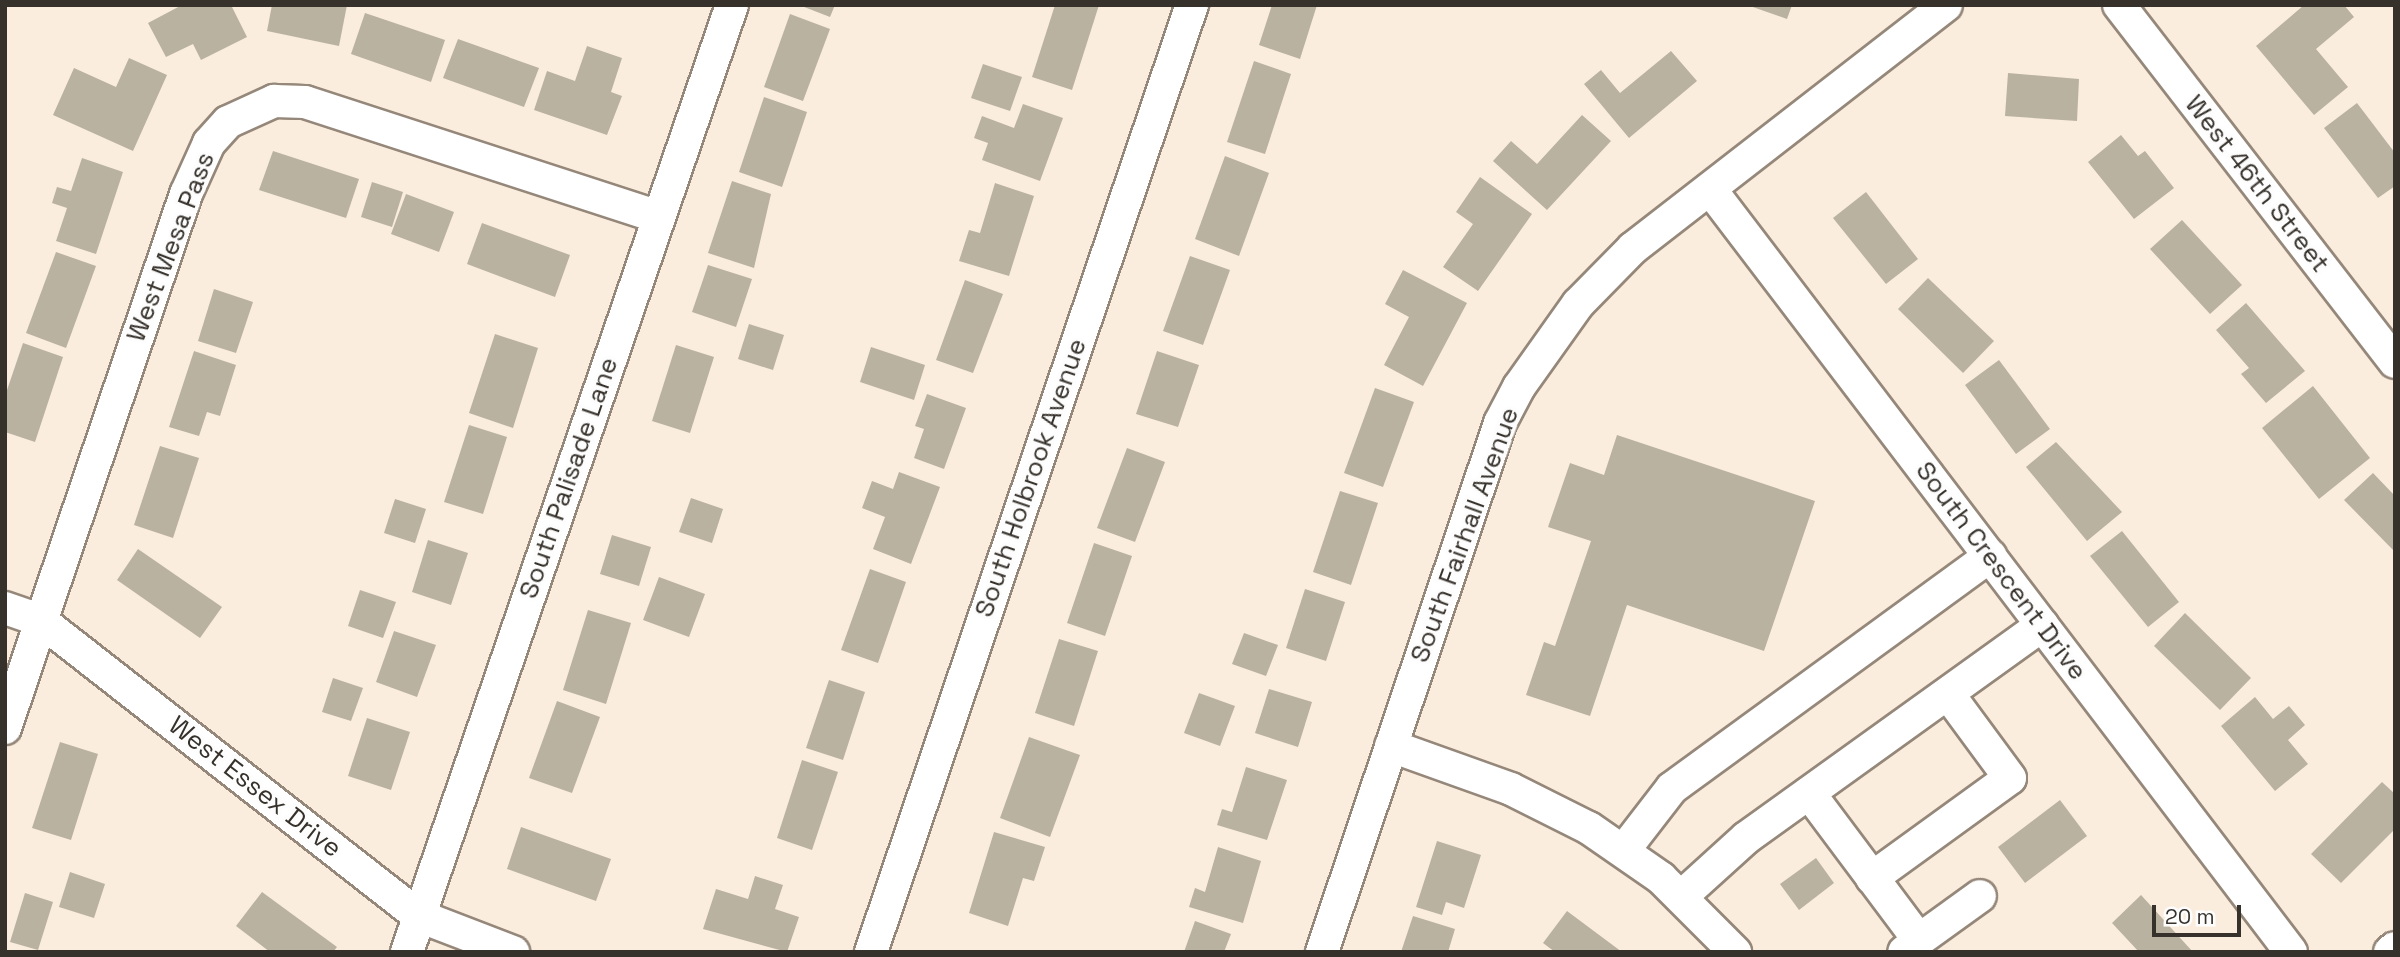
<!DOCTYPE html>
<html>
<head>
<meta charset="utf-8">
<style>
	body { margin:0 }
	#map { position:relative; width:2400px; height:957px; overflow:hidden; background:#fbedde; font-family:"Space Grotesk",sans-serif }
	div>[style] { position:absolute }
	.building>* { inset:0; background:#b9b2a1 }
	.roads { filter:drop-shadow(2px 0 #95887a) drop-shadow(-2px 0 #95887a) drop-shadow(0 2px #95887a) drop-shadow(0 -2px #95887a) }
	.minor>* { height:32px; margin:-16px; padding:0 16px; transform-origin:16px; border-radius:16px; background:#fff }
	span { translate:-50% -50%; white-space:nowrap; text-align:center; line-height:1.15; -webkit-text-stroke:7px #fdfdfd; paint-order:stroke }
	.street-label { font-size:26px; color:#36312b }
	.frame { position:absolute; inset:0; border:7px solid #36312b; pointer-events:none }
	.scale { position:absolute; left:2152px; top:905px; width:89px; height:32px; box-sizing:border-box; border:4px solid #36312b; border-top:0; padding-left:9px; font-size:21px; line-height:24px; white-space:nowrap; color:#36312b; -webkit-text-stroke:5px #fdfdfd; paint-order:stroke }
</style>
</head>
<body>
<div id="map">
	<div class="building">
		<div style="clip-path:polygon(182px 5px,231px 5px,247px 37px,201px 60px,193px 44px,166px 57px,148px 23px)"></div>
		<div style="clip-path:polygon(272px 5px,347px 5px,339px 46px,267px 31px)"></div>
		<div style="clip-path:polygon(799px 5px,835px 5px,830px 17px)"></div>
		<div style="clip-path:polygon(1055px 5px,1099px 5px,1072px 90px,1032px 77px)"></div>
		<div style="clip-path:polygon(1272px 5px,1317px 5px,1300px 59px,1259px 45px)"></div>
		<div style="clip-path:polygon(1747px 5px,1792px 5px,1787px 19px)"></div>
		<div style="clip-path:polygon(2304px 5px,2344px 5px,2354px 17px,2316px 49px,2348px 87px,2314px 115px,2256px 46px)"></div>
		<div style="clip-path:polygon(365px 13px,445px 40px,431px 82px,351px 54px)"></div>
		<div style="clip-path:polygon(790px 14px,830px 29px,803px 101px,764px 87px)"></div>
		<div style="clip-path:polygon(458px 39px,539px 68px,524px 107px,443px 78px)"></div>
		<div style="clip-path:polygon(587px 46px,622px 58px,611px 92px,622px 96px,607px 135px,534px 110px,547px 71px,575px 81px)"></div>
		<div style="clip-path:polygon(1671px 51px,1697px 81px,1629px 138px,1584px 84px,1601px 70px,1620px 93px)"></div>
		<div style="clip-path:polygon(129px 58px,167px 75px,133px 151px,53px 115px,74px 68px,116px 87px)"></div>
		<div style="clip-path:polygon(1254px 61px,1291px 74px,1265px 154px,1227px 142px)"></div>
		<div style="clip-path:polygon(983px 64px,1022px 77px,1010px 111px,971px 98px)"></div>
		<div style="clip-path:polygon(2008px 73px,2079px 79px,2077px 121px,2005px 116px)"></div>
		<div style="clip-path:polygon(764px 97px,807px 112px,782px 187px,739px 172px)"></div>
		<div style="clip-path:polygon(2357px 103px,2395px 153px,2395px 186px,2378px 198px,2324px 128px)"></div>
		<div style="clip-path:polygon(1023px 104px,1063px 118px,1040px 181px,982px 160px,988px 143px,974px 138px,982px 116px,1014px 128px)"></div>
		<div style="clip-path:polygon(1582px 115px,1611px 141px,1547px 210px,1493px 161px,1511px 141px,1537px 164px)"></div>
		<div style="clip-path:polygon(2121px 135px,2138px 156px,2145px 151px,2174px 188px,2134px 219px,2088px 162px)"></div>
		<div style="clip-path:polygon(273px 151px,359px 179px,346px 218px,259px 190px)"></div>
		<div style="clip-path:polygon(1225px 156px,1269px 173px,1239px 256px,1195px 239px)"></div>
		<div style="clip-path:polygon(82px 158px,123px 172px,96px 254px,56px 241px,67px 208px,52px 203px,57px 187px,71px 191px)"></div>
		<div style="clip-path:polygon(1480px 177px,1532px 214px,1478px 291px,1443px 267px,1473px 224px,1456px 212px)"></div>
		<div style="clip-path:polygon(732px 181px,771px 194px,754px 268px,708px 253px)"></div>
		<div style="clip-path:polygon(372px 182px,403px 192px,392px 227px,361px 217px)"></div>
		<div style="clip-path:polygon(995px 183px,1034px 196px,1009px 276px,959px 261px,969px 230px,980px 233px)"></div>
		<div style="clip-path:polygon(1866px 192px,1918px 259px,1886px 284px,1833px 218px)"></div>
		<div style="clip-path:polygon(406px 194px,454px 212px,439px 252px,391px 234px)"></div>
		<div style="clip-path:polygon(2182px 220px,2242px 285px,2210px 314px,2150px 249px)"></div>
		<div style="clip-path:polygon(482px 223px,570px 255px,555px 297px,467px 264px)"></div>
		<div style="clip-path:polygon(56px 252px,96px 266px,66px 348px,26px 333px)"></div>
		<div style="clip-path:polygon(1190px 256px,1230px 270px,1203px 345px,1163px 331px)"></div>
		<div style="clip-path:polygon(708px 265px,752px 279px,736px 327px,692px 312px)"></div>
		<div style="clip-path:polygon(1403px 270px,1467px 303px,1423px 386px,1384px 365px,1409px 317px,1385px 304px)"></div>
		<div style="clip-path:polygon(1928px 278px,1994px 341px,1963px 373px,1898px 309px)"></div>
		<div style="clip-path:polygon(965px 280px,1003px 294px,973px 373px,936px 360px)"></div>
		<div style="clip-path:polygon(214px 289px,253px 302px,236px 353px,198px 341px)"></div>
		<div style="clip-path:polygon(2246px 303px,2305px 371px,2266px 403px,2241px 374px,2249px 368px,2216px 330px)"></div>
		<div style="clip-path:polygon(749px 324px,784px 335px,773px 370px,738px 359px)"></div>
		<div style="clip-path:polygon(495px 334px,538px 348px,513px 428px,469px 413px)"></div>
		<div style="clip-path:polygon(23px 343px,63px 357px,35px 442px,5px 432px,5px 396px)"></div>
		<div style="clip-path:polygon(676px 345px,714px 357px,690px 433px,652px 421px)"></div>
		<div style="clip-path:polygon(871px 347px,925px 365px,914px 400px,860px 382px)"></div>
		<div style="clip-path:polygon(194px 351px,236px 365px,220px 416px,207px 412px,199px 436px,169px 427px)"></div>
		<div style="clip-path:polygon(1157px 351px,1199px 365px,1178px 427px,1136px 414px)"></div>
		<div style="clip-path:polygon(1999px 360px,2050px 429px,2016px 454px,1965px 385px)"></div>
		<div style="clip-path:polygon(2313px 386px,2370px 458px,2319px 499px,2262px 428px)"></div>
		<div style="clip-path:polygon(1375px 388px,1414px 402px,1383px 487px,1344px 473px)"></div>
		<div style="clip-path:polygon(927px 394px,966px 408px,944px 469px,914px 458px,924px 429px,915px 426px)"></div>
		<div style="clip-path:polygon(469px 425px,507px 437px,483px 514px,444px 502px)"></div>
		<div style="clip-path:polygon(1617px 435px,1815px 501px,1764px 651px,1627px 605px,1590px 716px,1526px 695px,1544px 642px,1555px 646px,1591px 541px,1548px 527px,1570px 463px,1604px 475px)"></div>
		<div style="clip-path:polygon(2056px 442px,2122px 512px,2087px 541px,2026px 467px)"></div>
		<div style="clip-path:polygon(160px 446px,199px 458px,173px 538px,134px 525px)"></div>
		<div style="clip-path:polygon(1127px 448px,1165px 462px,1135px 542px,1097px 528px)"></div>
		<div style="clip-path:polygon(899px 472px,940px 487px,911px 564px,873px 549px,885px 517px,862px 508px,872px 481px,893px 489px)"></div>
		<div style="clip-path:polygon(2373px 473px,2395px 496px,2395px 552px,2344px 500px)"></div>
		<div style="clip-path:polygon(1340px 491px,1378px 503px,1351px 585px,1313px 572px)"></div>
		<div style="clip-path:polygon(691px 498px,723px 509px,712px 543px,679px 532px)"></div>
		<div style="clip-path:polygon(395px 499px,426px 509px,415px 543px,384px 533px)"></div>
		<div style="clip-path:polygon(2122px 531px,2179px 602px,2148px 627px,2090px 556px)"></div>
		<div style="clip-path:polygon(612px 535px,651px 547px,639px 586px,600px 574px)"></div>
		<div style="clip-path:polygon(428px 540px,468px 553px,451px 605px,412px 592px)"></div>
		<div style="clip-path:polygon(1094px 543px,1132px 556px,1105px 636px,1067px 623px)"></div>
		<div style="clip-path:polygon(138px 549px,222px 607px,200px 638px,117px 580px)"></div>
		<div style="clip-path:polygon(870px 569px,906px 582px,878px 663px,841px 650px)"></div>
		<div style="clip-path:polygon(659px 577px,705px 594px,689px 637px,643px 620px)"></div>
		<div style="clip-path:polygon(1305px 589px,1345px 602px,1326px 661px,1286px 648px)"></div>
		<div style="clip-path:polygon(360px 590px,396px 602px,383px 638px,348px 626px)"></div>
		<div style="clip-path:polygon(588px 610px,631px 623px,606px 704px,563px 690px)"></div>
		<div style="clip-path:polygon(2185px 613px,2251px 678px,2220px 710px,2154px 646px)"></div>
		<div style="clip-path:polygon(394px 631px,436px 645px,417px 697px,376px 682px)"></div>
		<div style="clip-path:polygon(1244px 633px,1278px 645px,1266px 676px,1232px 664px)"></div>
		<div style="clip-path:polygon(1059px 639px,1098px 651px,1074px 726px,1035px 713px)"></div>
		<div style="clip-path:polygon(333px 678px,363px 688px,351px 721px,322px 712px)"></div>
		<div style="clip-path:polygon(829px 680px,865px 692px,843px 760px,806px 748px)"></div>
		<div style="clip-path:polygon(1269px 689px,1312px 702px,1298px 747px,1255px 733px)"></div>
		<div style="clip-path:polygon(1199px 693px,1235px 706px,1220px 746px,1184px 733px)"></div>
		<div style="clip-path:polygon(2255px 697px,2273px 719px,2289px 706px,2305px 725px,2288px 740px,2308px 764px,2275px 791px,2221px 726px)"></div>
		<div style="clip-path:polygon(557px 701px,600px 717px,572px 793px,529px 778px)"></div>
		<div style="clip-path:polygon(367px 718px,410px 732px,391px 790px,348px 776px)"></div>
		<div style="clip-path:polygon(1029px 737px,1080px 755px,1050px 837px,1000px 818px)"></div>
		<div style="clip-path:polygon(60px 742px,98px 754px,71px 840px,32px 828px)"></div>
		<div style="clip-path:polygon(802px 760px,838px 772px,812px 850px,777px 838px)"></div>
		<div style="clip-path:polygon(1246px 767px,1287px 780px,1267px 840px,1217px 825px,1222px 809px,1232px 812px)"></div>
		<div style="clip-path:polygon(2382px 782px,2395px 794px,2395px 829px,2341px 883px,2311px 854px)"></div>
		<div style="clip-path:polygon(2060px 800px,2087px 836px,2025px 883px,1998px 847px)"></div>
		<div style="clip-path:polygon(521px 827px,611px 859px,596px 901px,507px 869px)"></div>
		<div style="clip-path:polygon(994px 832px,1045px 847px,1034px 881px,1023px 878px,1008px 926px,969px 913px)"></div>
		<div style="clip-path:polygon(1437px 841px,1481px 855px,1464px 908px,1446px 902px,1442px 915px,1416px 907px)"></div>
		<div style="clip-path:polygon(1218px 847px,1261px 861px,1243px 923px,1189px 907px,1195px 888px,1205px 892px)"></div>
		<div style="clip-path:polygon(1816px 858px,1834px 883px,1799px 910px,1780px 884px)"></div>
		<div style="clip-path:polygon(70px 872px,105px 884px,94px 918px,59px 907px)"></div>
		<div style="clip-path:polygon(755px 876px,783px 885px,775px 909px,799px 917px,787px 952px,703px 929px,716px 889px,748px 899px)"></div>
		<div style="clip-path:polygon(262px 892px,337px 947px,333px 952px,270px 952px,236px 926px)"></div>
		<div style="clip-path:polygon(25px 893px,53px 902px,38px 950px,10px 942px)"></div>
		<div style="clip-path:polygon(2141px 895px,2193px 952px,2139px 952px,2112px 923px)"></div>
		<div style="clip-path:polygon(1567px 911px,1622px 952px,1555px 952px,1543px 943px)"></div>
		<div style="clip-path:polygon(1413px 916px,1455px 929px,1448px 952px,1401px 952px)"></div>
		<div style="clip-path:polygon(1195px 921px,1231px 934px,1224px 952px,1184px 952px)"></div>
	</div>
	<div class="roads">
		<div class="minor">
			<div style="left:2119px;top:5px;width:451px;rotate:52.3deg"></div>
			<div style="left:1710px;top:189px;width:959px;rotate:52.71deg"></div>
			<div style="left:5px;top:608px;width:37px;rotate:19deg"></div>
			<div style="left:40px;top:620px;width:481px;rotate:38deg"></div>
			<div style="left:419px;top:916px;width:101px;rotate:21deg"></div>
			<div style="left:5px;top:728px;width:564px;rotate:-71.28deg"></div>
			<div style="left:186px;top:194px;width:56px;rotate:-65.7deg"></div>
			<div style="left:209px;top:143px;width:28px;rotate:-48deg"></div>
			<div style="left:228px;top:122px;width:51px;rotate:-24.5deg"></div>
			<div style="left:274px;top:101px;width:31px;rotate:2deg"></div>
			<div style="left:305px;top:102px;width:372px;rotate:18deg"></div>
			<div style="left:1391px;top:746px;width:127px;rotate:19.7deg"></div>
			<div style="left:1511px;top:789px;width:87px;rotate:26.6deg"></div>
			<div style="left:1589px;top:828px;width:88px;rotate:34.8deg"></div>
			<div style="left:1661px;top:878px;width:105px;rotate:45deg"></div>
			<div style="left:1809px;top:793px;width:184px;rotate:53.2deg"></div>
			<div style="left:1919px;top:940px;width:19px;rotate:141deg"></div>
			<div style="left:1624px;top:850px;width:78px;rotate:-52.3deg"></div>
			<div style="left:1672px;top:788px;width:394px;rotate:-36.1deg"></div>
			<div style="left:1872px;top:878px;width:170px;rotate:-35.9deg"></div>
			<div style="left:2010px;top:778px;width:104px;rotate:-126.4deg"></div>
			<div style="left:1681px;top:897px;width:88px;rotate:-42.2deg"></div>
			<div style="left:1746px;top:838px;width:365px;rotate:-35.7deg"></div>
			<div style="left:1919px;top:940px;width:75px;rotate:-35.8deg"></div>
			<div style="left:407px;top:952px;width:1001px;rotate:-71.06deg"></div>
			<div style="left:871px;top:952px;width:1000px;rotate:-71.28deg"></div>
			<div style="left:1322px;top:952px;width:558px;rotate:-71.4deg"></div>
			<div style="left:1500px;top:423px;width:41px;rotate:-62.2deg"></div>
			<div style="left:1519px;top:387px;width:102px;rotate:-54.6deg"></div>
			<div style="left:1578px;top:304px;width:78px;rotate:-45.5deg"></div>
			<div style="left:1633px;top:248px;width:396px;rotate:-37.8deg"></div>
			<div style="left:2390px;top:952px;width:6px;rotate:-39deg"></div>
		</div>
	</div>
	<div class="street-label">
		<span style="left:2257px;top:184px;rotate:52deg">West 46th Street</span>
		<span style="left:171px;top:247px;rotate:-69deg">West Mesa Pass</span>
		<span style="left:569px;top:478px;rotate:-71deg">South Palisade Lane</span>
		<span style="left:1031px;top:478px;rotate:-71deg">South Holbrook Avenue</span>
		<span style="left:1465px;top:535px;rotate:-70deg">South Fairhall Avenue</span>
		<span style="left:2001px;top:571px;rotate:53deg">South Crescent Drive</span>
		<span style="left:255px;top:787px;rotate:38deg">West Essex Drive</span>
	</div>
	<div class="frame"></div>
	<div class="scale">20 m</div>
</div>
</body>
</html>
